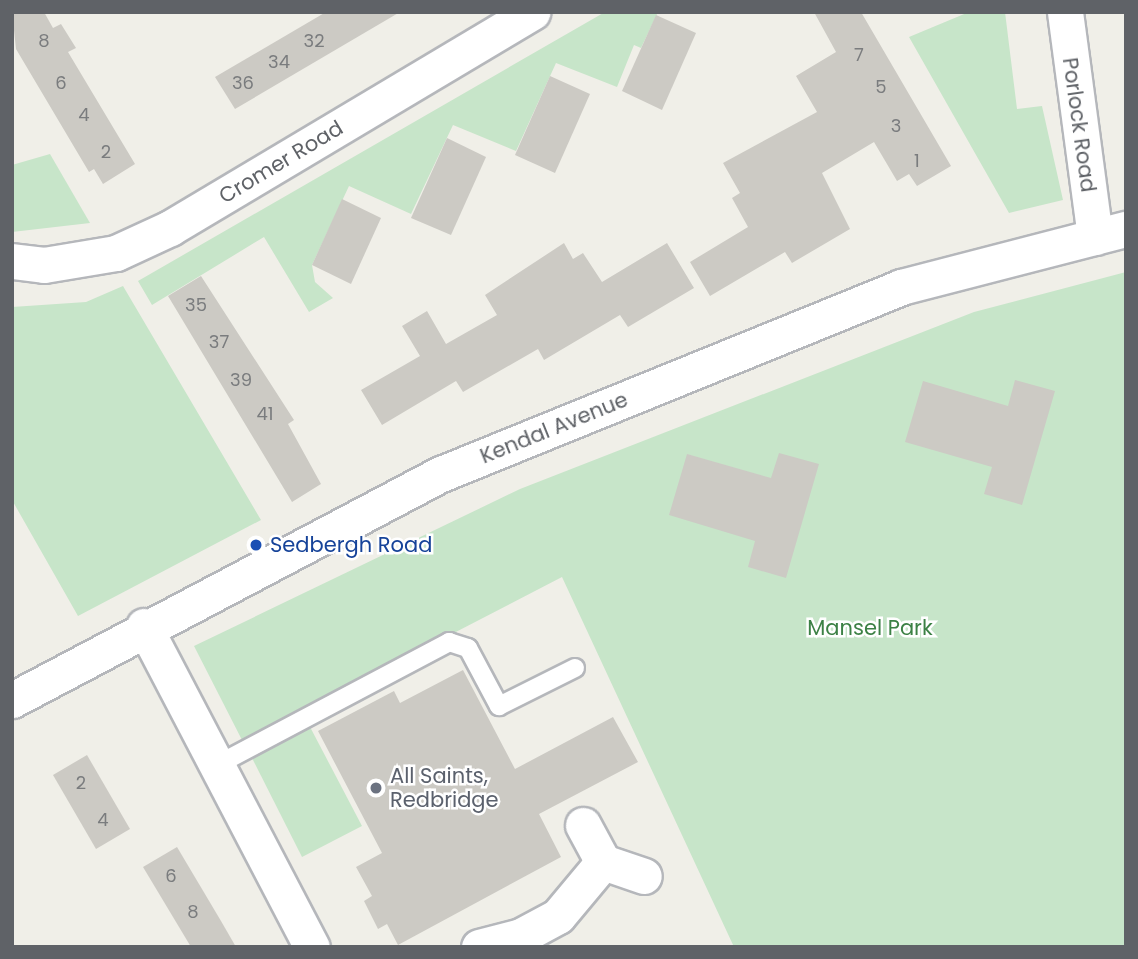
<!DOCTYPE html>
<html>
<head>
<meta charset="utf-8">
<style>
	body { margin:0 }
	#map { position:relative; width:1138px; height:959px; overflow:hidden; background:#f0efe8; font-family:Poppins,sans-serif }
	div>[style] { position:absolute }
	.green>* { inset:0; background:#c7e5c9 }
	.building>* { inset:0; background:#cccac4 }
	.roads { filter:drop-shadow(2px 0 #b5b7bb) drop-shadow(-2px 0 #b5b7bb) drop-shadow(0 2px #b5b7bb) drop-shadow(0 -2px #b5b7bb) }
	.service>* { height:18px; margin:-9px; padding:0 9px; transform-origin:9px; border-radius:9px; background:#fff }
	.minor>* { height:35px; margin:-17.5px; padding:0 17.5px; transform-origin:17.5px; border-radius:17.5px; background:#fff }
	.dots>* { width:19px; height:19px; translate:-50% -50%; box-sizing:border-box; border:4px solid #fff; border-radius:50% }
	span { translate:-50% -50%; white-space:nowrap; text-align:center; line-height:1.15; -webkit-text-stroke:5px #fff; paint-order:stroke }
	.number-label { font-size:18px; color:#7a7c7e }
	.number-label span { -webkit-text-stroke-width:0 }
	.street-label { font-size:21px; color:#5f6267 }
	.transit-label { font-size:21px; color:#164399 }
	.left { translate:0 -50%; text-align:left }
	.park-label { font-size:21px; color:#3c8145 }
	.worship-label { font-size:21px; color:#5b616d }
	.frame { position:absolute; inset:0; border:14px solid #5f6267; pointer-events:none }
</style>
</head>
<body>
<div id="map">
	<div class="green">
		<div style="clip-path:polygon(605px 12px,658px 12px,641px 48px,634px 45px,617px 87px,556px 63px,516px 151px,453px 125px,411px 214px,349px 186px,312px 265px,315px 282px,333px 298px,309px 312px,264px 237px,152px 305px,138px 281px)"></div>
		<div style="clip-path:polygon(969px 12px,1005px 12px,1017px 109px,1042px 106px,1063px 200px,1009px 213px,909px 37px)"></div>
		<div style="clip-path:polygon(50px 154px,90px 223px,12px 232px,12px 165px)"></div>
		<div style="clip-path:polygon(1126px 272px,1126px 947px,734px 947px,562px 577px,243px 742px,194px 646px,520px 489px,974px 312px)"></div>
		<div style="clip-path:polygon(123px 286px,261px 520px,78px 616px,12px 500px,12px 307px,86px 302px)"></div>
		<div style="clip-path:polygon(309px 725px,362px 826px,302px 857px,251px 756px)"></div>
	</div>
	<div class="building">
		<div style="clip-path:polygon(12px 12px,44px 12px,53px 28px,61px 24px,76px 48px,68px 52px,135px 164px,103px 184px,94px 169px,89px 172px,16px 49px)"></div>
		<div style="clip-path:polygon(326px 12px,400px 12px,235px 109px,215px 77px)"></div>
		<div style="clip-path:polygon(814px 12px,861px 12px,951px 166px,917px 186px,909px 174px,897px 181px,874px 142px,822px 173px,850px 229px,792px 263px,785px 252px,710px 296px,690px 262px,748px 227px,732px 198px,740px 193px,723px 163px,817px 112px,796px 76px,836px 52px)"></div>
		<div style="clip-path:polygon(656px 15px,696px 33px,662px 110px,622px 91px)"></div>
		<div style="clip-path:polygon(550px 76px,590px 94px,555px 173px,515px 155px)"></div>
		<div style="clip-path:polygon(447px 138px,486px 157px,451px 235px,411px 218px)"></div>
		<div style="clip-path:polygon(342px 199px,381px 218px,351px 284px,312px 265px)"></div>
		<div style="clip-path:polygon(564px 243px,573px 259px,583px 253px,602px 282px,667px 243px,694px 288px,628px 327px,620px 315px,544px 360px,538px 349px,463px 392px,456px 381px,382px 425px,361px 390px,420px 356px,402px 326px,427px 311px,446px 344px,497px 315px,485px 295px)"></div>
		<div style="clip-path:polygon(201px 276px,294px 420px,288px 424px,321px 484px,292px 502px,168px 296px)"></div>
		<div style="clip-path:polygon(1015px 380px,1055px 391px,1022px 505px,984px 494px,992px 467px,905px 442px,923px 381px,1008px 406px)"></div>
		<div style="clip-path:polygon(779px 453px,819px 464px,786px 578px,748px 567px,755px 541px,669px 515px,687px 454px,771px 478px)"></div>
		<div style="clip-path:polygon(463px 670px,515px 769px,613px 717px,638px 762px,539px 814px,561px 857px,398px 945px,387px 924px,378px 929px,364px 901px,372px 896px,356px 867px,382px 853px,318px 731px,394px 691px,400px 703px)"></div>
		<div style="clip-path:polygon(87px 755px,130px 829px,96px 849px,53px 775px)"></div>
		<div style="clip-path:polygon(177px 847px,221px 921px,236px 947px,191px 947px,143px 867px)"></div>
	</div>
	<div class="roads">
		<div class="service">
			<div style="left:217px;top:765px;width:263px;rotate:-27.9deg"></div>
			<div style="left:449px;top:642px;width:20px;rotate:18deg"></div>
			<div style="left:468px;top:648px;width:66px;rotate:61.9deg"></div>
			<div style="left:499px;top:706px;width:85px;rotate:-26.6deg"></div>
		</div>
		<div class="minor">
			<div style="left:1065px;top:12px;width:227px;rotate:82.4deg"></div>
			<div style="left:12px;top:261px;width:32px;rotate:7deg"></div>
			<div style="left:44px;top:265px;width:73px;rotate:-9.5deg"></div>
			<div style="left:116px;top:253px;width:60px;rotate:-24.8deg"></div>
			<div style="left:170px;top:228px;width:422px;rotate:-30.8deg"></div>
			<div style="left:144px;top:626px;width:362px;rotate:62.4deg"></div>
			<div style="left:12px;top:700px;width:485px;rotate:-27.8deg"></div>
			<div style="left:441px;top:474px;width:497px;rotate:-22.1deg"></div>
			<div style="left:901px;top:287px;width:232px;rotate:-14.5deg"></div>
			<div style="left:583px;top:825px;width:42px;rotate:61.6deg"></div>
			<div style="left:479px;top:947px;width:43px;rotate:-14.7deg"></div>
			<div style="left:521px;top:936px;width:42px;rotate:-28.4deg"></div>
			<div style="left:558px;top:916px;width:70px;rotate:-50.2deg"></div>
			<div style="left:603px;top:862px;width:43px;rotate:18.9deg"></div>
		</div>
	</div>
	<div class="dots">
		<div style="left:256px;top:545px;background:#1a4fb4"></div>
		<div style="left:376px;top:788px;background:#6b7280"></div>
	</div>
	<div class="number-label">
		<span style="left:44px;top:41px">8</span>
		<span style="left:314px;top:41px">32</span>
		<span style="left:859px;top:55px">7</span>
		<span style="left:279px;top:62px">34</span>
		<span style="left:61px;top:83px">6</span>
		<span style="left:243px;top:83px">36</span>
		<span style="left:881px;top:87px">5</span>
		<span style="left:84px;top:115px">4</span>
		<span style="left:896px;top:126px">3</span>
		<span style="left:106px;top:152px">2</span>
		<span style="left:917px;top:161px">1</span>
		<span style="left:196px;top:305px">35</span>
		<span style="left:219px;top:342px">37</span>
		<span style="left:241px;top:380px">39</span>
		<span style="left:265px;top:414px">41</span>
		<span style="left:81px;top:783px">2</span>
		<span style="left:103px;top:820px">4</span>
		<span style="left:171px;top:876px">6</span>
		<span style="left:193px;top:912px">8</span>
	</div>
	<div class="street-label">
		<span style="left:1079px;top:125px;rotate:82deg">Porlock Road</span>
		<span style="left:281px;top:162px;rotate:-31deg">Cromer Road</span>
		<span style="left:554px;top:428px;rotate:-22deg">Kendal Avenue</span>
	</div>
	<div class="transit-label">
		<span class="left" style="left:270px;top:545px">Sedbergh Road</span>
	</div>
	<div class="park-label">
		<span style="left:870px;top:628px">Mansel Park</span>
	</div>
	<div class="worship-label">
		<span class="left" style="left:390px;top:788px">All Saints,<br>Redbridge</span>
	</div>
	<div class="frame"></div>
</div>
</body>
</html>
